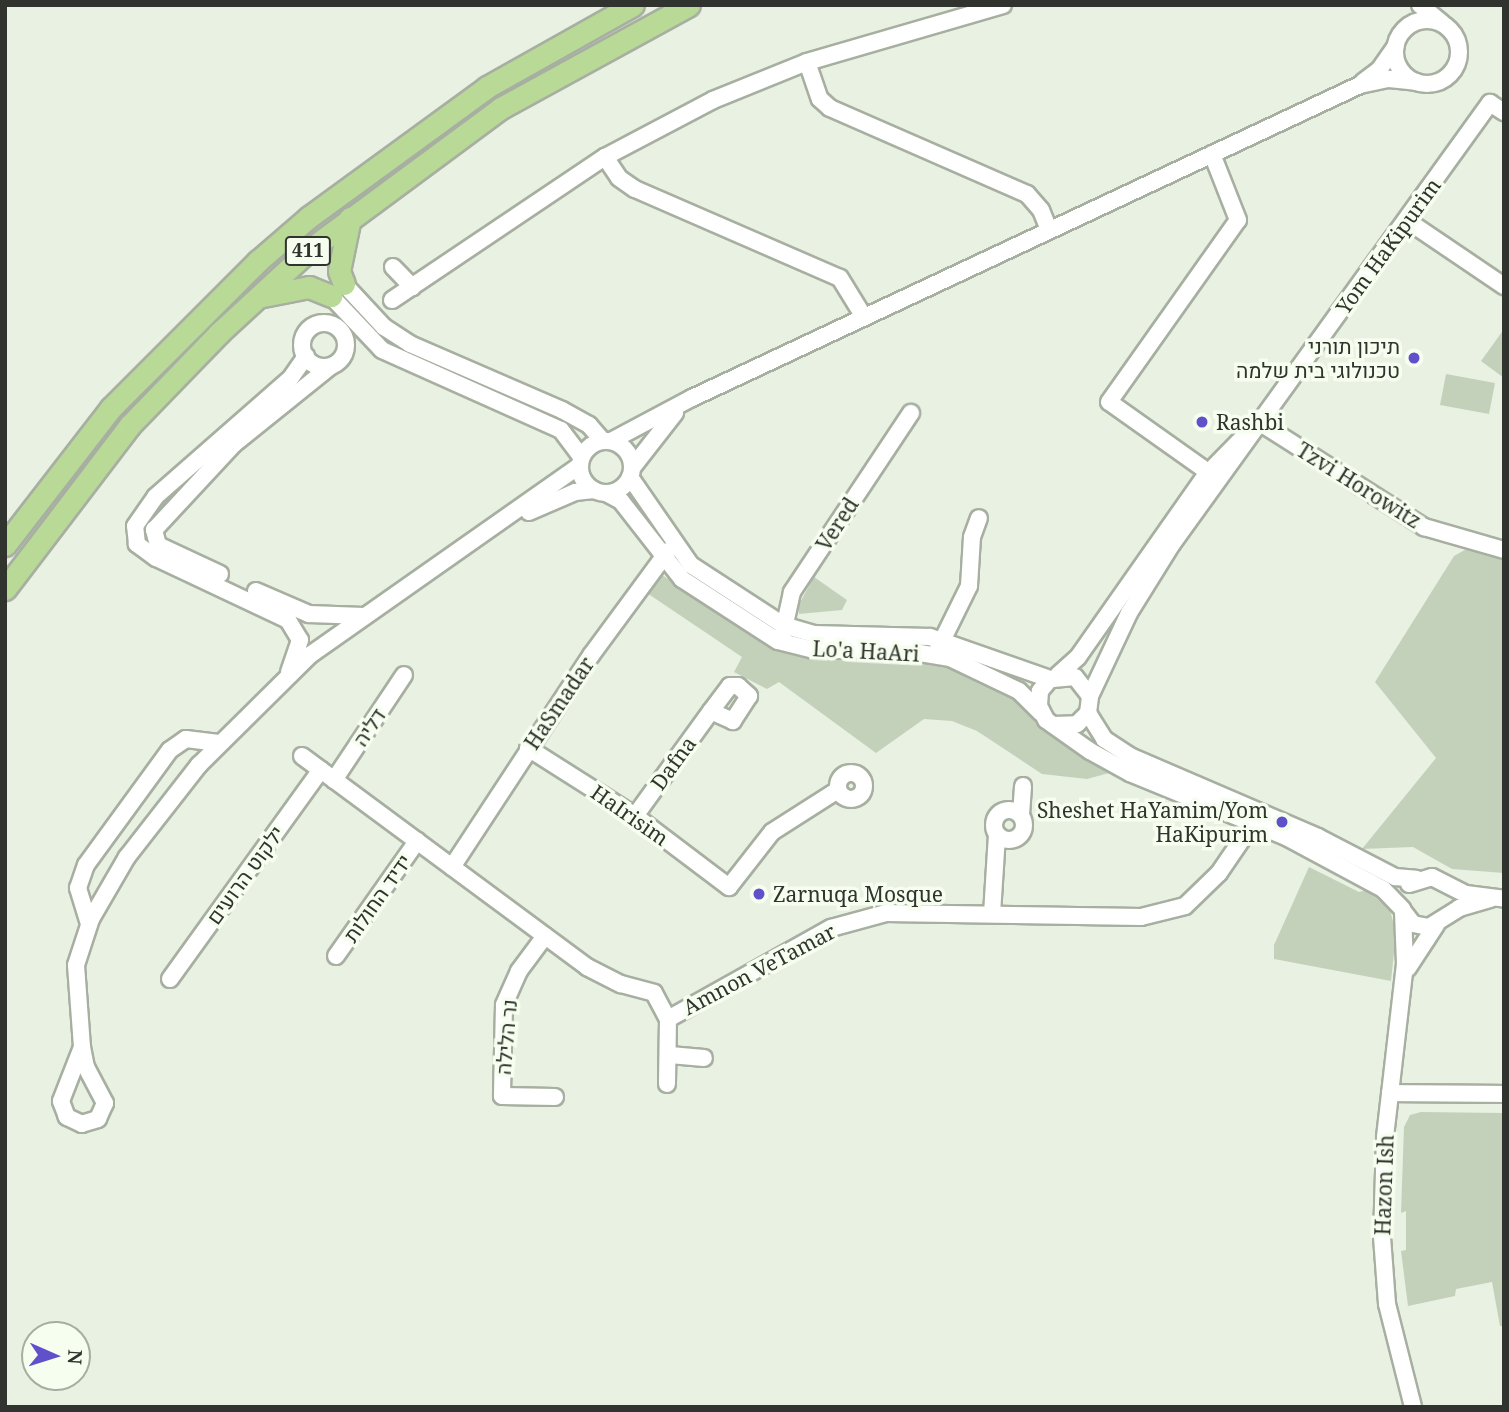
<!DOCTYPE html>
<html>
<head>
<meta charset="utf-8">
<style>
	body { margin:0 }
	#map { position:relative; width:1509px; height:1412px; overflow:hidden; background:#e9f1e2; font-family:"Noto Serif",Heebo,serif }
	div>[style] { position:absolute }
	.green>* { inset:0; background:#c4d1ba }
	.roads { filter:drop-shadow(2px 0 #a7afa1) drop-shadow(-2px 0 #a7afa1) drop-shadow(0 2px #a7afa1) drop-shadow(0 -2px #a7afa1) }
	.minor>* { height:16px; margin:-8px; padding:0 8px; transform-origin:8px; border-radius:8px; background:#fff }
	.minor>.ring { margin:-8px; padding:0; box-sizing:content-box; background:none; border:16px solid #fff; border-radius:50% }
	.major>* { height:21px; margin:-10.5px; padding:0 10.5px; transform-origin:10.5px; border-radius:10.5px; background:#b9da97 }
	.dots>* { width:19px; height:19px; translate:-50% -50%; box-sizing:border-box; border:4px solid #f6fef0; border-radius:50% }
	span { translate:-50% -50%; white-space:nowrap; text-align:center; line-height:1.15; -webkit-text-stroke:7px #f6fef0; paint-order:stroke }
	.shield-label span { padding:2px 5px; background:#f6fef0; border:2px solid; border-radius:5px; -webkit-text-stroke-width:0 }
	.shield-label { font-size:19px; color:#31342e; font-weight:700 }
	.street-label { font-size:21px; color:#31342e }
	.poi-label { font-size:21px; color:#31342e }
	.right { translate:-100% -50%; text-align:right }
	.left { translate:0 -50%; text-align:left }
	.frame { position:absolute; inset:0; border:7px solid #31342e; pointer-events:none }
	.north { position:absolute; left:21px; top:1321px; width:70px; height:70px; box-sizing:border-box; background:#f6fef0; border:2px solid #a7ada2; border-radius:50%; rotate:93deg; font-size:19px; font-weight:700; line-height:28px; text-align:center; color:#31342e }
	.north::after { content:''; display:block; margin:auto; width:24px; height:32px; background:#6051ca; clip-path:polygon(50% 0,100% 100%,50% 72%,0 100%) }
</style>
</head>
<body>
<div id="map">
	<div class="green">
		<div style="clip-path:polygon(1504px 329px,1504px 378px,1481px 361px)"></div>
		<div style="clip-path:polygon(1446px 374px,1495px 383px,1489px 414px,1440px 405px)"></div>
		<div style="clip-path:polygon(1470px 547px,1504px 554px,1504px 873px,1452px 869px,1413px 847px,1362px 849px,1436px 758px,1375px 682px,1454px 556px)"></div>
		<div style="clip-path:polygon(660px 574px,777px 645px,940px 661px,1014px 693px,1109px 773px,1087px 779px,1042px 774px,977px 731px,952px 721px,924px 719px,876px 753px,779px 682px,767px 689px,734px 672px,742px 657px,644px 591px)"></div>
		<div style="clip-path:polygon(814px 577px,847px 600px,842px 610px,799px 614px,798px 606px)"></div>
		<div style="clip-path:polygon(1309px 867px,1359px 892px,1367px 890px,1390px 910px,1396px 933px,1391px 981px,1274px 959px,1274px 945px)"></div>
		<div style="clip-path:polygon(1421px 1112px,1504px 1113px,1504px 1326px,1500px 1326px,1492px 1282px,1456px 1289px,1455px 1296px,1408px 1306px,1401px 1251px,1406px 1250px,1406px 1211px,1401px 1213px,1404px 1127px,1410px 1115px)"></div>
	</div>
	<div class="roads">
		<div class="minor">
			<div style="left:1420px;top:5px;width:28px;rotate:39deg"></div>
			<div class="ring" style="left:1395px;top:20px;width:48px;height:48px"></div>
			<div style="left:807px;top:62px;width:39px;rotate:71deg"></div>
			<div style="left:820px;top:99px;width:13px;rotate:42deg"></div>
			<div style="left:830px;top:108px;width:215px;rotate:23.6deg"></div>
			<div style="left:1027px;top:194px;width:21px;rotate:49deg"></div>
			<div style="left:1041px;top:210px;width:22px;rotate:68deg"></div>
			<div style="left:1363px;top:82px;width:20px;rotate:-37deg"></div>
			<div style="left:1379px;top:70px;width:29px;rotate:-55deg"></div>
			<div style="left:605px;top:157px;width:25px;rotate:56deg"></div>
			<div style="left:619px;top:178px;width:19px;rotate:35deg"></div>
			<div style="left:635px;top:189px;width:223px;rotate:23.5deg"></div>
			<div style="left:840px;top:278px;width:46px;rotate:58.4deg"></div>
			<div style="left:1408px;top:221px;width:116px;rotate:34.1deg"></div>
			<div style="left:393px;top:267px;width:28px;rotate:46deg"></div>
			<div style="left:344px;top:284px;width:59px;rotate:47.1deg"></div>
			<div style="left:384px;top:327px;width:31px;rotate:33deg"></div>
			<div style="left:410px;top:344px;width:166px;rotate:23.5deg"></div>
			<div style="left:562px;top:410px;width:31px;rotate:29deg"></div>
			<div style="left:589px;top:425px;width:21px;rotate:49deg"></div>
			<div style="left:331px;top:296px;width:74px;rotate:46.6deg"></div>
			<div style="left:382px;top:350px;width:196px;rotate:24.1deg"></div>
			<div style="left:561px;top:430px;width:34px;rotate:53deg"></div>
			<div style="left:392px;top:300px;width:257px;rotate:-33.9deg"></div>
			<div style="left:605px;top:157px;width:122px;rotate:-27.8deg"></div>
			<div style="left:713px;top:100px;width:101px;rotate:-22deg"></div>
			<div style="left:807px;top:62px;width:204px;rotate:-16.2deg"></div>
			<div class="ring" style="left:302px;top:323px;width:28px;height:28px"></div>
			<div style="left:1259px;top:422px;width:196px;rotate:32.5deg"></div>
			<div style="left:1424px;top:527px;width:83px;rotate:16deg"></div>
			<div class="ring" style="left:580px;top:441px;width:36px;height:36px"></div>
			<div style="left:611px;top:441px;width:92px;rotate:-28deg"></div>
			<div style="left:692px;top:398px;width:738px;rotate:-25.11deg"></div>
			<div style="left:1360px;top:85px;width:30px;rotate:-12deg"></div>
			<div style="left:1389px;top:79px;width:27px;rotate:6deg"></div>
			<div style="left:632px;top:468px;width:70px;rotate:-52deg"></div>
			<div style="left:1208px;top:472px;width:121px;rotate:-144.7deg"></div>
			<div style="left:1109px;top:402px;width:223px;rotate:-54.7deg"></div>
			<div style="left:1238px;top:220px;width:71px;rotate:-111.5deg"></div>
			<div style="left:630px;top:477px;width:107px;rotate:55.3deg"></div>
			<div style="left:691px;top:565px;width:110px;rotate:33.1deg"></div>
			<div style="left:783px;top:625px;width:32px;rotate:16deg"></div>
			<div style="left:814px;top:634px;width:116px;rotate:1.5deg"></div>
			<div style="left:930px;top:637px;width:127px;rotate:19.3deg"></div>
			<div style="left:606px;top:493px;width:17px;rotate:28deg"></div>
			<div style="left:621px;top:501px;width:99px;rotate:52deg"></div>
			<div style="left:682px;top:579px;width:114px;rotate:32.9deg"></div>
			<div style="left:778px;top:641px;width:36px;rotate:14deg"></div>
			<div style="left:813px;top:650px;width:89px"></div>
			<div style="left:902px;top:650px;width:49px;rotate:9.5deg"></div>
			<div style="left:950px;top:658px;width:76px;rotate:25.6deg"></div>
			<div style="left:1019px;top:691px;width:31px;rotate:45deg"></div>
			<div style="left:529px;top:512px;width:50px;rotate:-23.5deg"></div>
			<div style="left:575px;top:492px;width:19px;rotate:-6deg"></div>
			<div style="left:220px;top:574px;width:68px;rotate:-154.9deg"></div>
			<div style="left:158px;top:545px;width:16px;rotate:-105deg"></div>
			<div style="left:154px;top:530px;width:117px;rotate:-47.1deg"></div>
			<div style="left:234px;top:444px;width:124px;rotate:-38.8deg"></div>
			<div style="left:256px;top:591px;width:58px;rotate:23.5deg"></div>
			<div style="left:309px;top:614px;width:55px;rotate:2.1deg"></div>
			<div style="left:783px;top:633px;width:42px;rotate:-77.6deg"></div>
			<div style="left:792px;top:592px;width:215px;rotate:-56.4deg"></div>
			<div style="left:938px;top:649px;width:70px;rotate:-63.8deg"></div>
			<div style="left:969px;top:586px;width:49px;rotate:-86.5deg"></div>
			<div style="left:972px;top:537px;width:20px;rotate:-70deg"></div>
			<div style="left:289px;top:672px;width:34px;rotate:-71deg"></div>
			<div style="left:300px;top:640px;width:23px;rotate:-121deg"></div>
			<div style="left:288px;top:620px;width:146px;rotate:-154.8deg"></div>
			<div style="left:156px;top:558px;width:24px;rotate:-144deg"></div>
			<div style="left:137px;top:544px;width:18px;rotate:-96deg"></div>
			<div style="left:135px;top:526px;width:35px;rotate:-55deg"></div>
			<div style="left:155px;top:497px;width:179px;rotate:-41.2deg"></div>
			<div style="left:290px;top:379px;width:28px;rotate:-55deg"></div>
			<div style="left:1058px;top:675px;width:27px;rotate:-42deg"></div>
			<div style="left:1078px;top:657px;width:221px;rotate:-54.9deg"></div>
			<div style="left:1205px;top:476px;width:70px;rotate:-45.6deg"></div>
			<div style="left:1090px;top:696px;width:92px;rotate:-64.8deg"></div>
			<div style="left:1129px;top:613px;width:81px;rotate:-58.1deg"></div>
			<div style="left:1172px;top:544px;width:544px;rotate:-54.21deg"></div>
			<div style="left:1490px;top:103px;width:17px;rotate:33deg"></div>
			<div style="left:1088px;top:713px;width:31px;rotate:58deg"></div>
			<div style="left:1104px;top:739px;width:31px;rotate:33deg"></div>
			<div style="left:1130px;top:756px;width:205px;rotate:23.3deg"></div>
			<div style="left:1318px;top:837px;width:87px;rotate:27.5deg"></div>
			<div style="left:1395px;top:877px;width:21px;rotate:5deg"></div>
			<div style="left:1053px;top:725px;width:24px;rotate:-2deg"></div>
			<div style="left:1077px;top:724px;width:16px;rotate:-45deg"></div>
			<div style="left:1088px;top:713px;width:17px;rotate:-83deg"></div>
			<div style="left:1090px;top:696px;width:24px;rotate:-128deg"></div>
			<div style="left:1075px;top:677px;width:25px;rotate:175deg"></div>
			<div style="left:1050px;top:679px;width:16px;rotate:130deg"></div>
			<div style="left:1040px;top:691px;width:15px;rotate:94deg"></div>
			<div style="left:1039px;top:706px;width:16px;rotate:63deg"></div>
			<div style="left:1046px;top:720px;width:54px;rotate:35.2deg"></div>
			<div style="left:1090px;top:751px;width:46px;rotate:28.8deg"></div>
			<div style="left:1130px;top:773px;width:169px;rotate:22.3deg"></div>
			<div style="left:1286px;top:837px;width:110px;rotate:28.2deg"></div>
			<div style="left:1383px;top:889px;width:28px;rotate:46deg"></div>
			<div style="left:528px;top:748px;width:127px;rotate:32.4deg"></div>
			<div style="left:635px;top:816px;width:118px;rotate:37.1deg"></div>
			<div style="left:729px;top:887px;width:70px;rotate:-52deg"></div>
			<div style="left:772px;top:832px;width:78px;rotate:-32.5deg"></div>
			<div style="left:302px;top:756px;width:355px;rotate:36.5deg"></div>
			<div style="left:587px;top:967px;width:38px;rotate:27deg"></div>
			<div style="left:621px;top:984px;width:34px;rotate:15deg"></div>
			<div style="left:654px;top:993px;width:30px;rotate:62deg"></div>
			<div style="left:668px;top:1019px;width:65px;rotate:90.9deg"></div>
			<div class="ring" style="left:838px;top:773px;width:10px;height:10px"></div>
			<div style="left:334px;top:780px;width:126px;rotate:-56.3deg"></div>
			<div class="ring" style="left:994px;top:810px;width:14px;height:14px"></div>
			<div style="left:1021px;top:815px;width:29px;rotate:-86deg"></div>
			<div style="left:635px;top:816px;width:130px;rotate:-54.1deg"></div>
			<div style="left:711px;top:711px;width:31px;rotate:-53deg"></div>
			<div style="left:730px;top:686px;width:8px"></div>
			<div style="left:738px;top:686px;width:15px;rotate:42deg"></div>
			<div style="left:749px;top:696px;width:30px;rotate:123deg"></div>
			<div style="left:733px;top:721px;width:24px;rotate:-156deg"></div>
			<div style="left:452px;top:867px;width:255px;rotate:-56.7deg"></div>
			<div style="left:592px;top:654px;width:128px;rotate:-53.6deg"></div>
			<div style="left:1409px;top:884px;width:24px;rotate:-17deg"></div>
			<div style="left:1432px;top:877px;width:38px;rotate:27deg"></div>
			<div style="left:1466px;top:894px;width:38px;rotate:7deg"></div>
			<div style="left:1403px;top:911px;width:16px;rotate:52deg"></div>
			<div style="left:1413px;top:924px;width:16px;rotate:11deg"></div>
			<div style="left:1429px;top:927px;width:36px;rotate:-32deg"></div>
			<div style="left:1459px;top:908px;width:33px;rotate:-16deg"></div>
			<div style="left:1403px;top:912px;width:52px;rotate:87.8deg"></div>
			<div style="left:1405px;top:964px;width:175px;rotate:96.6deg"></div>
			<div style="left:1385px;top:1138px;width:99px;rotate:91.7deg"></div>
			<div style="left:1382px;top:1237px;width:67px;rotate:85.7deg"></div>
			<div style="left:1387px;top:1304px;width:106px;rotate:75.8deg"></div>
			<div style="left:992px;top:914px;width:79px;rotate:-86.4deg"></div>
			<div style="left:89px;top:924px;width:38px;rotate:-107deg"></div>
			<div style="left:78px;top:888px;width:24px;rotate:-71deg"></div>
			<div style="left:86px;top:865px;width:142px;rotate:-53.9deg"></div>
			<div style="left:170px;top:750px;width:19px;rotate:-35deg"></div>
			<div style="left:186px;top:739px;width:33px;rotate:7deg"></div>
			<div style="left:545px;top:936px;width:44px;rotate:126.6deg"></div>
			<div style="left:519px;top:971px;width:37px;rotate:114deg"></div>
			<div style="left:504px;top:1005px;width:91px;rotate:91.3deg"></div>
			<div style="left:502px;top:1096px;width:53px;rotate:1.1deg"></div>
			<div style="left:336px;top:956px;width:141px;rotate:-54.8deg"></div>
			<div style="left:1408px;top:968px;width:51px;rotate:-56.9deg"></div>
			<div style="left:170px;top:979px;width:258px;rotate:-54.2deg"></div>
			<div style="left:668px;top:1019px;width:187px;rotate:-29.2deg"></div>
			<div style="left:831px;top:928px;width:57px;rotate:-15.3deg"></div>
			<div style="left:886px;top:913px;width:255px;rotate:0.9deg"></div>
			<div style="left:1141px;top:917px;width:45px;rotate:-14deg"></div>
			<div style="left:1185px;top:906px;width:47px;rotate:-44.1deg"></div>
			<div style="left:1219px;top:873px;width:73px;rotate:-55.7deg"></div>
			<div style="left:82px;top:1047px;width:82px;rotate:-94.2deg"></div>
			<div style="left:76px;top:965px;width:48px;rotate:-71.9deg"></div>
			<div style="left:91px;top:919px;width:72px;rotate:-59.9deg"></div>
			<div style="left:127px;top:857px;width:117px;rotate:-52deg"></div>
			<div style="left:199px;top:765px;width:156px;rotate:-44.7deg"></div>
			<div style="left:310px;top:655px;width:329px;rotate:-35.1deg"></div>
			<div style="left:82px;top:1047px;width:20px;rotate:79deg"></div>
			<div style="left:86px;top:1067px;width:41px;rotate:62.2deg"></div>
			<div style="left:105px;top:1103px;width:17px;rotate:114deg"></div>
			<div style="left:98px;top:1119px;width:17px;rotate:163deg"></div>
			<div style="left:82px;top:1124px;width:17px;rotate:-155deg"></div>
			<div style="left:67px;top:1117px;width:17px;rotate:-111deg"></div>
			<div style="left:61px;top:1101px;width:58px;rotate:-68.7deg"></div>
			<div style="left:670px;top:1055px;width:34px;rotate:5deg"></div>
			<div style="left:1390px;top:1093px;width:114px;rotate:0.5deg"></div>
		</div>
		<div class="major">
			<div style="left:344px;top:284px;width:14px;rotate:-111deg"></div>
			<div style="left:339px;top:271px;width:54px;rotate:-78.3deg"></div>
			<div style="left:263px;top:296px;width:47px;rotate:-11.1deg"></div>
			<div style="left:309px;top:287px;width:24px;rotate:22deg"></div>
			<div style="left:5px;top:545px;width:173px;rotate:-52.3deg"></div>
			<div style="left:111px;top:408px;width:208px;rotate:-45deg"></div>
			<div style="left:258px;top:261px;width:67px;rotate:-40.8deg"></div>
			<div style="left:309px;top:217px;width:220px;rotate:-36.1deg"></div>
			<div style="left:487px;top:87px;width:167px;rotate:-29.3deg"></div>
			<div style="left:5px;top:589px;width:206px;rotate:-52.7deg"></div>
			<div style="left:130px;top:425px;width:128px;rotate:-45.9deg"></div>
			<div style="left:219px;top:333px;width:122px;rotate:-42.7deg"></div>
			<div style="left:309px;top:250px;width:239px;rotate:-36.5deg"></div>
			<div style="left:501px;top:108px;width:214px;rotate:-28.7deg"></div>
		</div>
	</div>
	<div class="dots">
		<div style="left:1414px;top:358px;background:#6051ca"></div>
		<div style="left:1202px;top:422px;background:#6051ca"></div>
		<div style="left:1282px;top:822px;background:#6051ca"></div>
		<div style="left:759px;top:894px;background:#6051ca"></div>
	</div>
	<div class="shield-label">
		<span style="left:308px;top:251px">411</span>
	</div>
	<div class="street-label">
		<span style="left:1388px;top:246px;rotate:-54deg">Yom HaKipurim</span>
		<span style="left:1359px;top:485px;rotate:32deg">Tzvi Horowitz</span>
		<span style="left:837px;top:524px;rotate:-57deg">Vered</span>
		<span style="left:866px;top:651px;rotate:3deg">Lo'a HaAri</span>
		<span style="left:559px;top:703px;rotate:-56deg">HaSmadar</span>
		<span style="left:369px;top:727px;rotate:-56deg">דליה</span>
		<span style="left:673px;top:763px;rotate:-54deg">Dafna</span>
		<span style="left:630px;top:815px;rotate:35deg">HaIrisim</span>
		<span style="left:245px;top:875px;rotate:-54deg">ילקוט הרועים</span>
		<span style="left:377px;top:898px;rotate:-55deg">ידיד החולות</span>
		<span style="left:759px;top:969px;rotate:-28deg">Amnon VeTamar</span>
		<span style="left:506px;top:1037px;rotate:-85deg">נר הלילה</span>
		<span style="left:1384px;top:1185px;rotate:-88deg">Hazon Ish</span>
	</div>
	<div class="poi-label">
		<span class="right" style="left:1400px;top:358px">תיכון תורני<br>טכנולוגי בית שלמה</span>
		<span class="left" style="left:1216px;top:422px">Rashbi</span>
		<span class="right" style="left:1268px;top:822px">Sheshet HaYamim/Yom<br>HaKipurim</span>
		<span class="left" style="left:773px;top:894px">Zarnuqa Mosque</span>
	</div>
	<div class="frame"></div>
	<div class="north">N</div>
</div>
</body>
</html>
